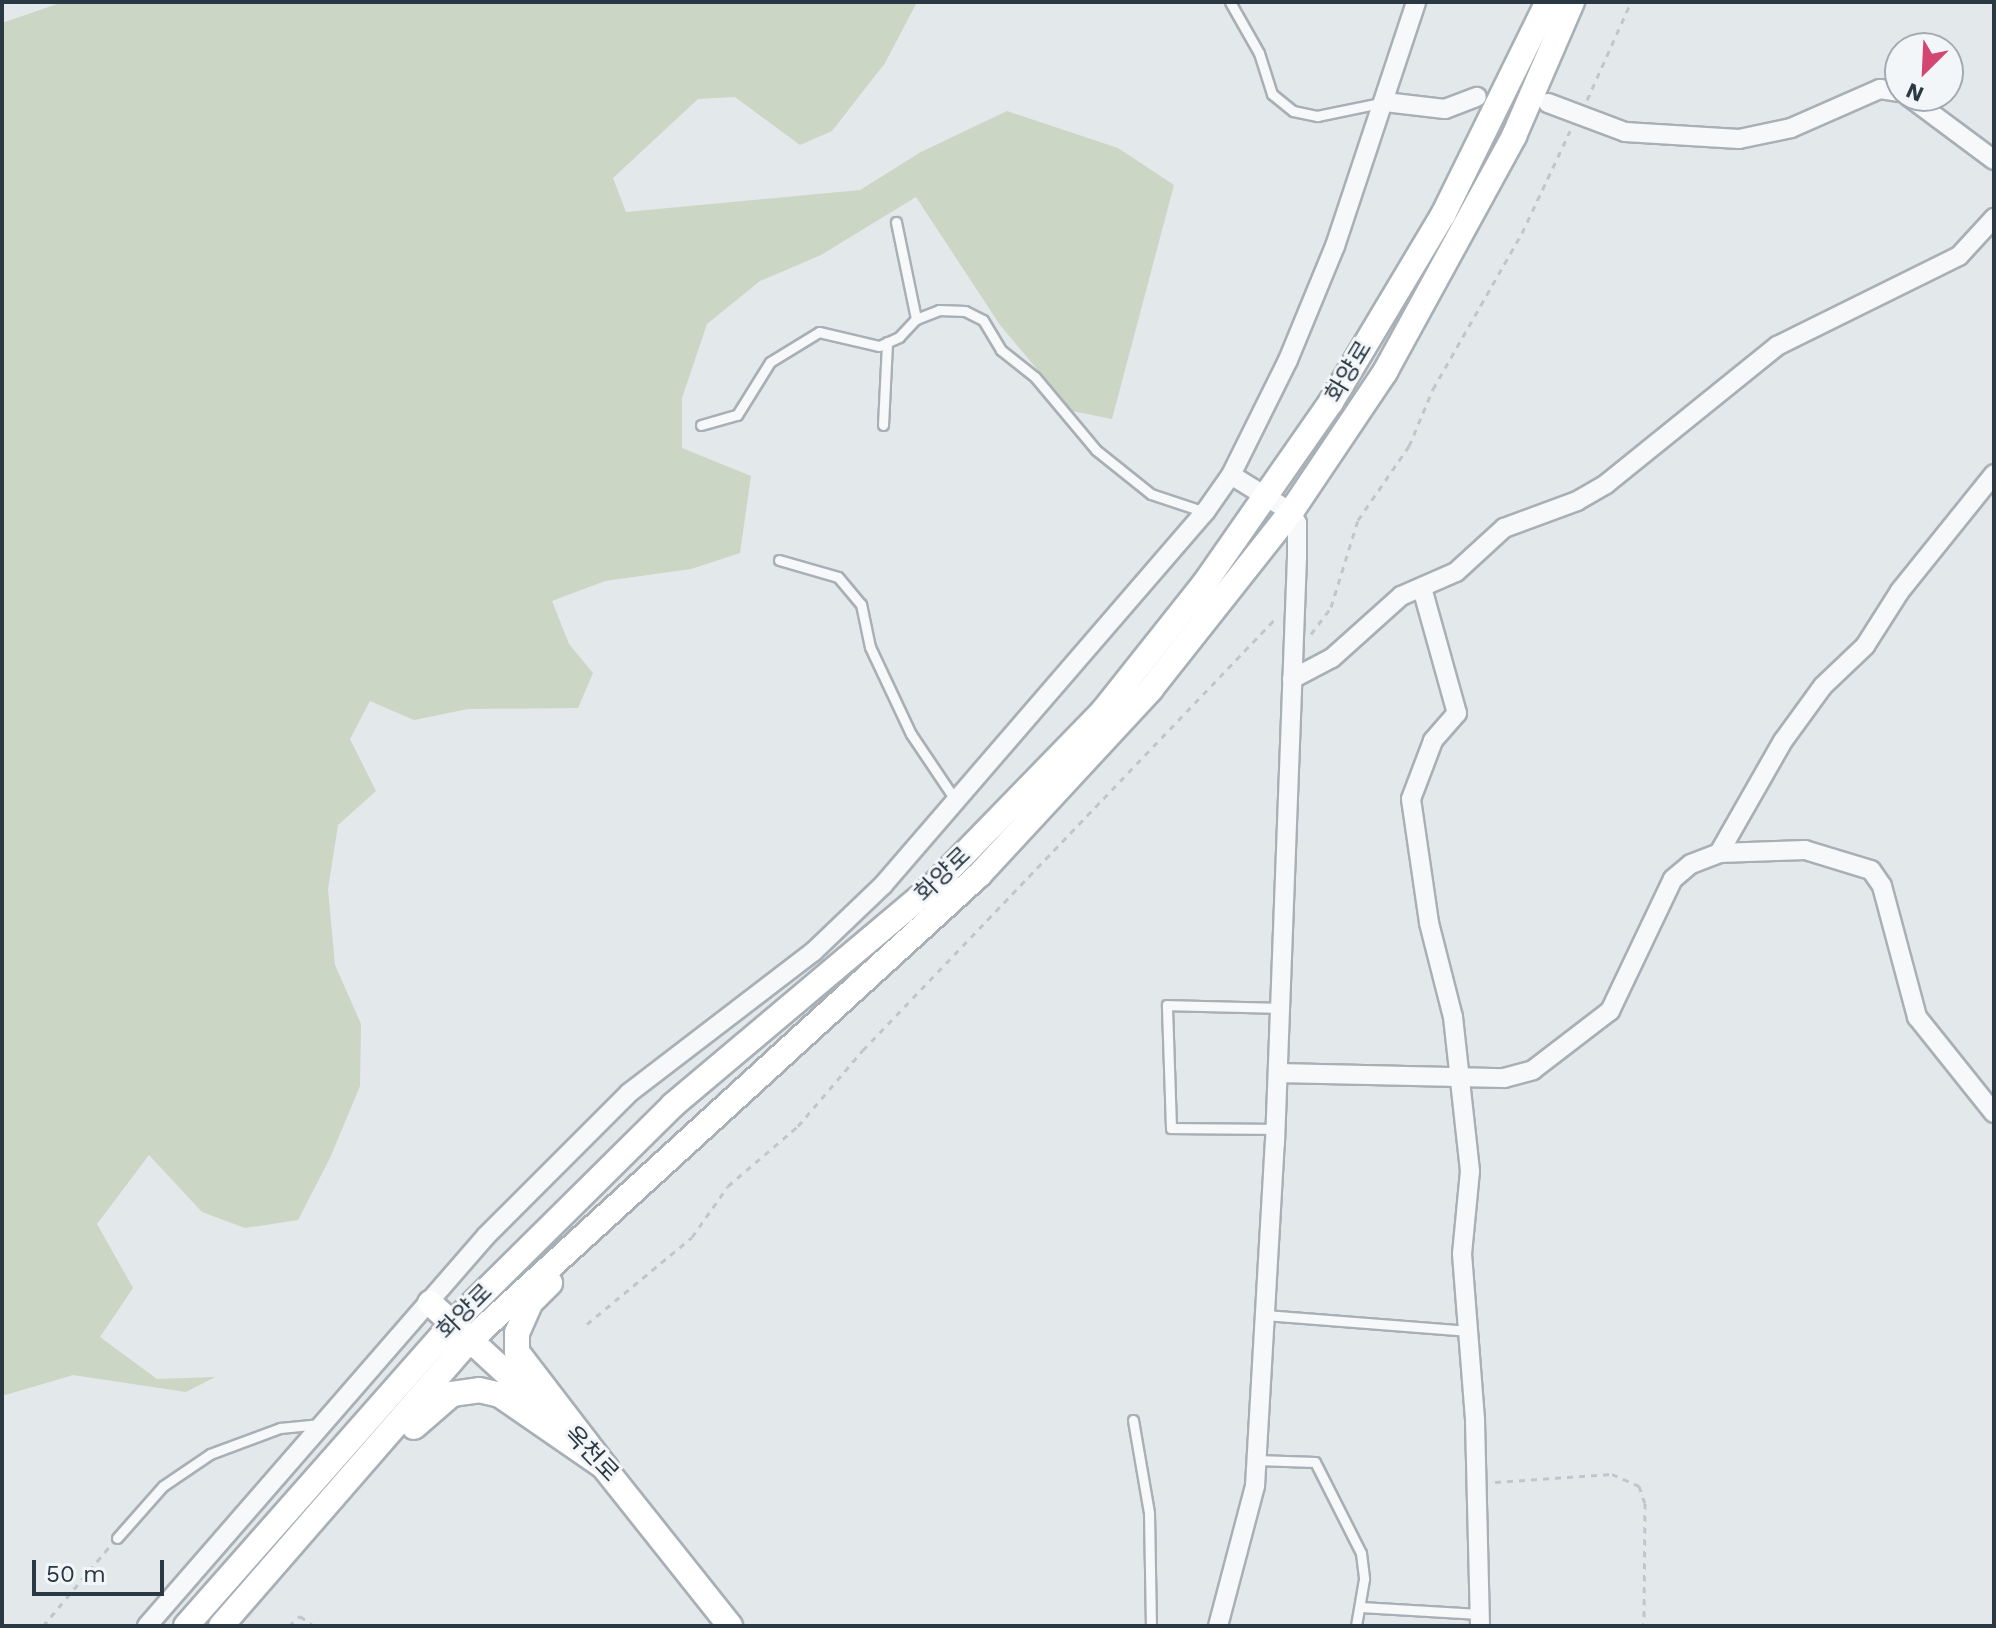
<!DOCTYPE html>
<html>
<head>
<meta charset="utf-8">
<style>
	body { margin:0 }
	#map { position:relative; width:1996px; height:1628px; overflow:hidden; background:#e3e8eb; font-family:"Work Sans","Noto Sans KR",sans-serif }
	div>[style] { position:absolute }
	.green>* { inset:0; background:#cbd6c4 }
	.path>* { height:3px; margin-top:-1.5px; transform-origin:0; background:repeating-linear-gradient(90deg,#c1c6ca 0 6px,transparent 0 12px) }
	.roads { filter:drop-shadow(2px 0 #a8b0b6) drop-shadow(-2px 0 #a8b0b6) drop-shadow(0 2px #a8b0b6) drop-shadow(0 -2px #a8b0b6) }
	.service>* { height:9px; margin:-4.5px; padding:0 4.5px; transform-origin:4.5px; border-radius:4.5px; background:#f6f8f9 }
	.minor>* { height:18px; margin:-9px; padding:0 9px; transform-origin:9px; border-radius:9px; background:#f6f8f9 }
	.secondary>* { height:24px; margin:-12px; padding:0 12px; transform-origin:12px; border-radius:12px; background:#fff }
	span { translate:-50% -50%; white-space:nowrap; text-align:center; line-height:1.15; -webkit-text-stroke:6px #f3f6f9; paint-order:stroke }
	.street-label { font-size:24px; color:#2a3844 }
	.frame { position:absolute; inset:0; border:4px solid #2a3844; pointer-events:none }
	.north { position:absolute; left:1884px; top:32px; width:80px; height:80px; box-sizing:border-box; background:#f3f6f9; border:2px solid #a3aab1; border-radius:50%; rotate:204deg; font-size:22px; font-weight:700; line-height:32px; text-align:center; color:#2a3844 }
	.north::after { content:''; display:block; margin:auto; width:28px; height:36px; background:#d34671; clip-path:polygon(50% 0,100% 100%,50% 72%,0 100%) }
	.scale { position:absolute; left:32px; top:1560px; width:132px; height:36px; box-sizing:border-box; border:4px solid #2a3844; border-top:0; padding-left:10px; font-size:24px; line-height:28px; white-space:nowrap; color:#2a3844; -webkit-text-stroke:6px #f3f6f9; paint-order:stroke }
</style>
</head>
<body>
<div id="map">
	<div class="green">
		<div style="clip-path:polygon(63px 2px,917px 2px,885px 63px,832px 131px,800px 145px,735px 97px,698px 99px,613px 178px,626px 212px,860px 190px,921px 152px,1007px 111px,1118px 148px,1174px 185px,1112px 419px,1072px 411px,1000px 325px,916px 197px,821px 255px,760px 281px,707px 324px,682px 398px,682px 448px,751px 476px,740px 553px,691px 569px,605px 581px,552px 601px,569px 644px,593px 673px,578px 708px,468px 709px,414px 720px,370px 701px,350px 739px,376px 791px,338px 825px,328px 889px,335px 965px,361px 1024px,360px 1086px,330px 1158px,298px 1220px,245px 1228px,202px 1212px,149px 1155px,97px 1224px,133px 1288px,100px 1337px,157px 1379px,215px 1377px,186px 1392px,73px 1375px,2px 1396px,2px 23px)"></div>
	</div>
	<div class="path">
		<div style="left:1587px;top:100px;width:107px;rotate:-65.8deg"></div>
		<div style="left:1311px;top:634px;width:34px;rotate:-53deg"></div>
		<div style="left:1331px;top:607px;width:91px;rotate:-72.8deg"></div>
		<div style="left:1358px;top:520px;width:90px;rotate:-55.4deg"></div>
		<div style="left:1409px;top:446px;width:62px;rotate:-67.2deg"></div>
		<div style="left:1433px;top:389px;width:180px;rotate:-60.3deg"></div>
		<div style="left:1522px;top:233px;width:113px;rotate:-64.8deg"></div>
		<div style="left:587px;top:1324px;width:136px;rotate:-39.6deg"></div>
		<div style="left:692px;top:1237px;width:62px;rotate:-54.8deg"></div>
		<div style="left:728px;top:1186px;width:92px;rotate:-40.6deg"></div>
		<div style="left:798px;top:1126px;width:100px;rotate:-49.5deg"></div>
		<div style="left:863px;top:1050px;width:598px;rotate:-46.29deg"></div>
		<div style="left:1495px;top:1482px;width:117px;rotate:-3.9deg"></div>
		<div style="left:1612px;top:1474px;width:30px;rotate:24deg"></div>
		<div style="left:1639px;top:1486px;width:18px;rotate:71deg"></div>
		<div style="left:1645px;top:1503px;width:123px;rotate:90.5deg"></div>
		<div style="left:43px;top:1626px;width:103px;rotate:-50.1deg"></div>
		<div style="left:289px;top:1626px;width:15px;rotate:-42deg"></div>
		<div style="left:300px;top:1616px;width:17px;rotate:36deg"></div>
	</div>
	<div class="roads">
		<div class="service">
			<div style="left:1230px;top:2px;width:59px;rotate:60.4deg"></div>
			<div style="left:1259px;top:53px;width:43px;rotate:72.4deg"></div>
			<div style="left:1272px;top:94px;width:27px;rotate:39deg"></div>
			<div style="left:1293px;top:111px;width:25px;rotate:12deg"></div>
			<div style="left:1317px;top:116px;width:69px;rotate:-11.6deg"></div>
			<div style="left:896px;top:222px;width:99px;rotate:78.3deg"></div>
			<div style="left:701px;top:425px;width:37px;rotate:-16deg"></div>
			<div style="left:737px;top:415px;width:62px;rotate:-58.1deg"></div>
			<div style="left:770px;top:362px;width:57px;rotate:-31.5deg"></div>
			<div style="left:819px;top:332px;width:62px;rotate:13.1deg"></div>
			<div style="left:879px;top:346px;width:22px;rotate:-24deg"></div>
			<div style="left:899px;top:337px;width:25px;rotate:-47deg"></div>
			<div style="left:916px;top:319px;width:25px;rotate:-21deg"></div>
			<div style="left:939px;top:310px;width:26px;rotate:2deg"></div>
			<div style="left:965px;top:311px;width:20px;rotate:27deg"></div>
			<div style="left:983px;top:320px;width:35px;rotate:59deg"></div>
			<div style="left:1001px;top:350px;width:43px;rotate:38.5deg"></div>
			<div style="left:1035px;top:377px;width:95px;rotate:50.1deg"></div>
			<div style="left:1096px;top:450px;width:70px;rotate:38.7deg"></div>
			<div style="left:1151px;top:494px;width:57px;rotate:18.4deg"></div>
			<div style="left:883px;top:425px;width:83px;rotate:-87.2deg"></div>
			<div style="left:779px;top:560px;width:61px;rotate:16.1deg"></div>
			<div style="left:838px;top:577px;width:35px;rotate:50deg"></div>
			<div style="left:861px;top:604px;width:44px;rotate:78.2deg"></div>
			<div style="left:870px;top:647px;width:96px;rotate:64.8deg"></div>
			<div style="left:911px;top:734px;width:81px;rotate:56.1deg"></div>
			<div style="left:1276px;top:1129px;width:105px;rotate:-179.5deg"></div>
			<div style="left:1171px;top:1128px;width:123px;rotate:-91.9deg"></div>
			<div style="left:1167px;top:1005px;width:112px;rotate:1.5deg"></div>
			<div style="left:1266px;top:1315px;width:206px;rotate:4.5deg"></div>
			<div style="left:1133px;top:1420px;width:94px;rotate:80.2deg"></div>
			<div style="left:1149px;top:1513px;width:113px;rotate:89deg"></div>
			<div style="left:1256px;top:1460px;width:59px;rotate:1.9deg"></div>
			<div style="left:1315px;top:1462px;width:102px;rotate:63.2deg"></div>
			<div style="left:1361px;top:1553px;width:26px;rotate:83deg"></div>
			<div style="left:1364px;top:1579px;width:48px;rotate:99.7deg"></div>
			<div style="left:117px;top:1538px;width:69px;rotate:-48.5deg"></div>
			<div style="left:163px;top:1486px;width:57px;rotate:-34.2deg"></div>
			<div style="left:210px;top:1454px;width:75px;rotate:-20.4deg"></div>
			<div style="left:280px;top:1428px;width:41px;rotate:-5.6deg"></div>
			<div style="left:1361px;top:1607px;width:118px;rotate:3.4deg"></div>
		</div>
		<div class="minor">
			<div style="left:1908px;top:96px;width:107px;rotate:36.7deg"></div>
			<div style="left:1385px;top:102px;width:60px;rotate:6.7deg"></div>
			<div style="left:1445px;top:109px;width:34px;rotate:-21deg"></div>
			<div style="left:1548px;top:103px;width:82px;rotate:20.6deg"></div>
			<div style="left:1625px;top:132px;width:114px;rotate:3.5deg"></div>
			<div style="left:1739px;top:139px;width:53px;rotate:-11.9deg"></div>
			<div style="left:1791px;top:128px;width:97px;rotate:-23.7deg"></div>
			<div style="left:1880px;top:89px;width:20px;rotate:9deg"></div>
			<div style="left:1422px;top:588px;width:130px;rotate:74.4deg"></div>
			<div style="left:1457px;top:713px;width:37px;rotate:131deg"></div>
			<div style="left:1433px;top:741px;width:62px;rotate:110.8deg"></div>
			<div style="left:1411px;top:799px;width:125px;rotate:81.7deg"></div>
			<div style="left:1429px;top:923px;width:97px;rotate:75.7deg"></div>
			<div style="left:1453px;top:1017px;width:155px;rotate:83.7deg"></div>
			<div style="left:1470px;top:1171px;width:83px;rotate:95.5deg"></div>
			<div style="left:1462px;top:1254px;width:168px;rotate:85.5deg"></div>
			<div style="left:1475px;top:1421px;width:205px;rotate:88.6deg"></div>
			<div style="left:1292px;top:679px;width:45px;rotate:-27.7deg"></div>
			<div style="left:1332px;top:658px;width:93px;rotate:-41.9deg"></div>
			<div style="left:1401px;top:596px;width:60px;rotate:-23.6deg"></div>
			<div style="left:1456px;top:572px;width:65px;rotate:-42.5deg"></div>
			<div style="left:1504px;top:528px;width:78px;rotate:-20.3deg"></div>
			<div style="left:1577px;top:501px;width:34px;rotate:-30deg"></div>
			<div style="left:1606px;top:484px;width:220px;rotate:-38.9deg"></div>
			<div style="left:1777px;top:346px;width:203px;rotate:-26.3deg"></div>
			<div style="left:1959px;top:256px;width:52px;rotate:-47.4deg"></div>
			<div style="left:1719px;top:853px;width:129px;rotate:-60.3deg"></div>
			<div style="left:1783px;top:741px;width:68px;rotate:-54deg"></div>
			<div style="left:1823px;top:686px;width:58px;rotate:-43.6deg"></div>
			<div style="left:1865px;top:646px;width:65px;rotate:-57.5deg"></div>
			<div style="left:1900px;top:591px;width:150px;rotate:-51.2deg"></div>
			<div style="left:1278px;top:1073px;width:226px;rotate:1.3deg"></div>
			<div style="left:1504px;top:1078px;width:30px;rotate:-15deg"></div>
			<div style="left:1533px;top:1070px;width:97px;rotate:-37.5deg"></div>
			<div style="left:1610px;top:1011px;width:146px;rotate:-64.5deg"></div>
			<div style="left:1673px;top:879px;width:23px;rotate:-40deg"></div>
			<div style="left:1691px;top:864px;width:30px;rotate:-21deg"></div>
			<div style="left:1719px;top:853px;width:86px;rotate:-2deg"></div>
			<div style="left:1805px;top:850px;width:69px;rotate:16.9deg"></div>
			<div style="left:1871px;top:870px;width:19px;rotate:55deg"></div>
			<div style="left:1882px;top:886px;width:136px;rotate:75deg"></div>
			<div style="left:1917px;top:1017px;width:123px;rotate:51.3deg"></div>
			<div style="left:147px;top:1626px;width:517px;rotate:-49deg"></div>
			<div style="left:486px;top:1236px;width:202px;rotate:-45deg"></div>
			<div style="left:629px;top:1093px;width:232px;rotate:-37.5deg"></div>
			<div style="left:813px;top:952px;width:97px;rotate:-43.7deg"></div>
			<div style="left:883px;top:885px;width:493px;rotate:-49.2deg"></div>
			<div style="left:1205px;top:512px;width:45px;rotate:-54.9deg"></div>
			<div style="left:1231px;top:475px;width:128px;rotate:-63.6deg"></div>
			<div style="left:1288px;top:360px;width:123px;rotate:-67.6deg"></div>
			<div style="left:1335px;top:246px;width:257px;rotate:-71.6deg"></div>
			<div style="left:1218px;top:1626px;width:145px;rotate:-75.2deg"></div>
			<div style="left:1255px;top:1486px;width:344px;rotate:-86.7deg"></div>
			<div style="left:1275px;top:1143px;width:585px;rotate:-87.85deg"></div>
			<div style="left:1297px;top:558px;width:35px;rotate:-90deg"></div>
			<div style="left:1297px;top:523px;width:13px;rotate:-119deg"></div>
			<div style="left:1291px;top:512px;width:70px;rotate:-148.3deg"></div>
		</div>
		<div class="secondary">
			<div style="left:430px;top:1303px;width:152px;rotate:42.6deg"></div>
			<div style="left:414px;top:1427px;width:50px;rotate:-41deg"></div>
			<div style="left:452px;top:1394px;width:27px;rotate:-8deg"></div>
			<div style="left:479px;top:1390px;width:22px;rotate:13deg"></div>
			<div style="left:500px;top:1395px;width:129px;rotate:34.6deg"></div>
			<div style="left:606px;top:1468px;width:146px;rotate:-127.5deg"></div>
			<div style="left:517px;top:1352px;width:19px;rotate:-90deg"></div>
			<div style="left:517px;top:1333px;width:34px;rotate:-66deg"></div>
			<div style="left:531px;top:1302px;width:27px;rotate:-45deg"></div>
			<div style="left:595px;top:1456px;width:217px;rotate:51.5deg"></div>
			<div style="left:186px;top:1626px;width:401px;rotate:-48.6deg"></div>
			<div style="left:451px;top:1325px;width:313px;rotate:-44.7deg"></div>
			<div style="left:673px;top:1105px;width:341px;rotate:-40.1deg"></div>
			<div style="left:934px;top:885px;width:243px;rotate:-45.8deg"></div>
			<div style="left:1103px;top:711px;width:162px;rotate:-51.5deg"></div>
			<div style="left:1204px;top:584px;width:222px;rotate:-55.1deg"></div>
			<div style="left:1331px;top:402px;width:218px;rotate:-59.1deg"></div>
			<div style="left:1443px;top:215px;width:237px;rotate:-63.8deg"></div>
			<div style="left:221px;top:1626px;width:376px;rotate:-49deg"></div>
			<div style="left:468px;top:1342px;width:692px;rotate:-42.42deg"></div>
			<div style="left:979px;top:875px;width:253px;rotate:-47.2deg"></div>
			<div style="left:1151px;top:689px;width:226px;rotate:-51.7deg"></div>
			<div style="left:1291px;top:512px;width:169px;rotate:-56.1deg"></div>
			<div style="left:1385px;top:372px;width:269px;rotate:-61.3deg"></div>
			<div style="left:1514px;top:136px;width:146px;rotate:-66.6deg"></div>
		</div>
	</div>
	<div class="street-label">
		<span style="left:1349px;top:372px;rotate:-59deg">화양로</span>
		<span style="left:943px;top:875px;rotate:-44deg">화양로</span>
		<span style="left:465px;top:1312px;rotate:-45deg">화양로</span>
		<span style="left:591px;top:1454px;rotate:46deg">옥천로</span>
	</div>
	<div class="frame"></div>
	<div class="north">N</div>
	<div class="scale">50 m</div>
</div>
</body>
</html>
